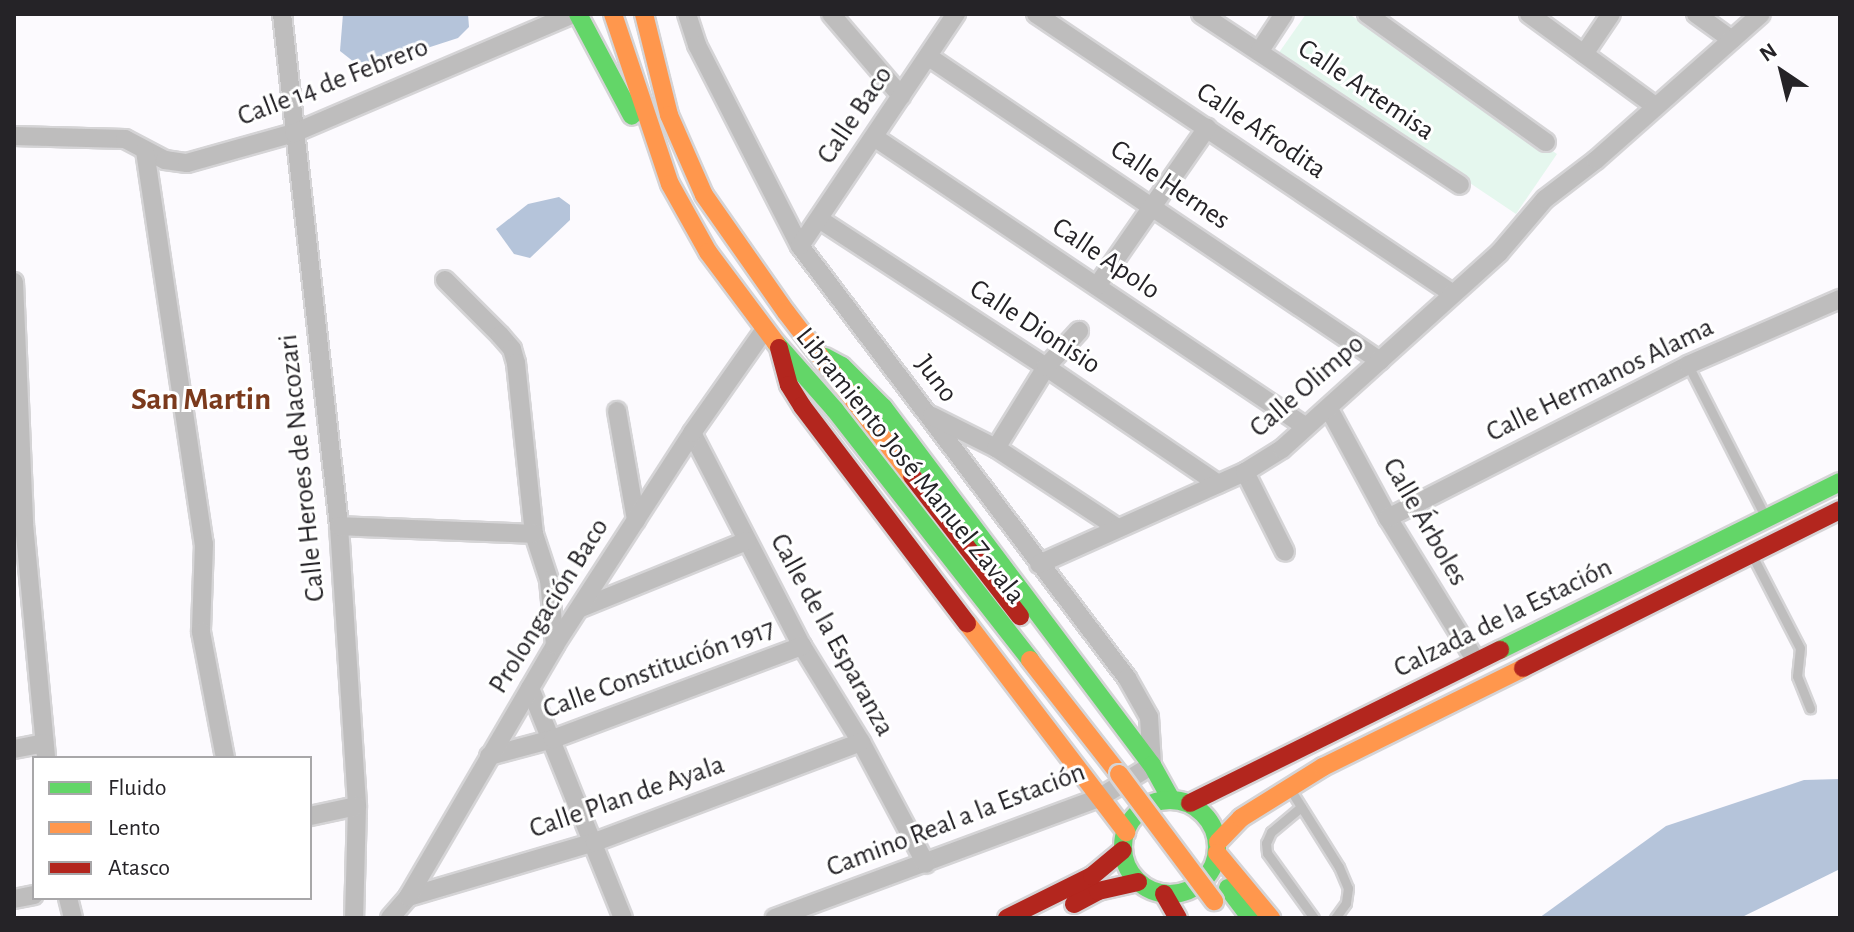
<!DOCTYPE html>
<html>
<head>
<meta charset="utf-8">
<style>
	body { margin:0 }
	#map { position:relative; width:1854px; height:932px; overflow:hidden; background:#fcfafe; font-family:"Alegreya Sans",sans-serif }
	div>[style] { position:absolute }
	.green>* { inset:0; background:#e5f7ee }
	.water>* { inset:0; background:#b5c4da }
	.roads { filter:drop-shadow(2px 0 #d5d4d6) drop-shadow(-2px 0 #d5d4d6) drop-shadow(0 2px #d5d4d6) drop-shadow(0 -2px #d5d4d6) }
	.lane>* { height:9px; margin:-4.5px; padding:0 4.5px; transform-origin:4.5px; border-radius:4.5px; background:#bebdbd }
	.street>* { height:18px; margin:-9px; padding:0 9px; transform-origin:9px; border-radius:9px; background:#bebdbd }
	.fast>* { height:18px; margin:-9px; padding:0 9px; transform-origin:9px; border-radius:9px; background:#63d668 }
	.fast>.ring { margin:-9px; padding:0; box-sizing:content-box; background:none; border:18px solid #63d668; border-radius:50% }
	.slow>* { height:18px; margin:-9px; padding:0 9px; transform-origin:9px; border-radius:9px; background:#ff974d }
	.jam>* { height:18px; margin:-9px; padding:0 9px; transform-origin:9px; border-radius:9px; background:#b3261e }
	.bridges { filter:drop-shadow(2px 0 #d5d4d6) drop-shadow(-2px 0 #d5d4d6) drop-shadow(0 2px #d5d4d6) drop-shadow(0 -2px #d5d4d6) }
	.slow-bridge>* { height:18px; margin:-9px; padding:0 9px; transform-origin:9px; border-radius:9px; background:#ff974d }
	span { translate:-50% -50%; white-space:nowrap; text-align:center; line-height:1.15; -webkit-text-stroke:6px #fff; paint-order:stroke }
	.street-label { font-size:28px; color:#252327 }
	.quarter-label { font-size:32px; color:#7b3a1c; font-weight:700 }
	.frame { position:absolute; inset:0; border:16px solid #252327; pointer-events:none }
	.legend { position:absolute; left:32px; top:756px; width:280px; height:144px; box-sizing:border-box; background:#fff; border:2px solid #a8a7a9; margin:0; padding:10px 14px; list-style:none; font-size:24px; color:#252327 }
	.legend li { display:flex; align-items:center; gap:16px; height:40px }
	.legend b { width:40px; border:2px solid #a8a7a9 }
	.north { position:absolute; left:1742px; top:32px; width:80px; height:80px; -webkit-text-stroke:6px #fff; paint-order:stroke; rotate:325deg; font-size:22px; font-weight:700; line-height:32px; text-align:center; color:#252327 }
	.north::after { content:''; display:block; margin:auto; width:28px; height:36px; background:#252327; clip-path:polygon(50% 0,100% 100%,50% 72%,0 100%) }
</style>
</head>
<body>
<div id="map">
	<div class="green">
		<div style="clip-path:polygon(1306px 14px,1349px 14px,1557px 154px,1516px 214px,1278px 54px)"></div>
	</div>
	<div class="water">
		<div style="clip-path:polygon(343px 14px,468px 14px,469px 27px,458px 38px,421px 50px,374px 63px,354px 62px,340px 51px)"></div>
		<div style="clip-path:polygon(559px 197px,570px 205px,570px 220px,530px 258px,514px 254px,496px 229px,528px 204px)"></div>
		<div style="clip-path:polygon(1840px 779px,1840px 869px,1740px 918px,1539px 918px,1666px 826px,1804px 780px)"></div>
	</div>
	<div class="roads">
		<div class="lane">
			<div style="left:1688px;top:365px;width:169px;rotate:63deg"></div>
			<div style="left:1753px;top:557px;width:102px;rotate:62.7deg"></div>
			<div style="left:1800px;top:648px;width:28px;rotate:96deg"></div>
			<div style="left:1797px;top:676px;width:35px;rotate:68deg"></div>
			<div style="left:1290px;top:789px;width:92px;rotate:57.9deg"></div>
			<div style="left:1339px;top:867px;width:23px;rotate:67deg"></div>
			<div style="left:1348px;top:888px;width:15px;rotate:98deg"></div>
			<div style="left:1346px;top:903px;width:19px;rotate:126deg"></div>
			<div style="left:1301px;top:807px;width:39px;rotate:140deg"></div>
			<div style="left:1271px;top:832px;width:12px;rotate:114deg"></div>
			<div style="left:1266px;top:843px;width:10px;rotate:84deg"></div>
			<div style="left:1267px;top:853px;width:80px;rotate:54.1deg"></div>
		</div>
		<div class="street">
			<div style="left:282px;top:14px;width:515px;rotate:83.65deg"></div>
			<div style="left:339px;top:526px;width:281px;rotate:86.3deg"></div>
			<div style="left:357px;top:806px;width:112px;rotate:91.5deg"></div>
			<div style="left:687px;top:14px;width:33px;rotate:72deg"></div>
			<div style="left:697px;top:45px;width:226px;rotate:62.9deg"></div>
			<div style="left:800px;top:246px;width:542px;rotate:52.88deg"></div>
			<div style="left:1127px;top:678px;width:45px;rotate:60.6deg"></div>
			<div style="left:1149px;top:717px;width:48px;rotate:86.4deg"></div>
			<div style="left:1152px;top:765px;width:62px;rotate:148.1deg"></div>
			<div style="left:1099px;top:798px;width:346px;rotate:159.7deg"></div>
			<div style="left:831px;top:14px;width:108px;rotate:49.5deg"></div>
			<div style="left:1036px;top:14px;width:502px;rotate:33.88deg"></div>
			<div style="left:1201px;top:14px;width:310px;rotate:33.4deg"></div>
			<div style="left:1367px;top:14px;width:220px;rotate:35.6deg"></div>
			<div style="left:1529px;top:14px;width:156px;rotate:36.1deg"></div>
			<div style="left:1696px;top:14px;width:44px;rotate:35.8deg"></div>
			<div style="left:1259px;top:52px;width:45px;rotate:-56.7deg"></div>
			<div style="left:1584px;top:54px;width:48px;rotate:-56deg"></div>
			<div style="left:929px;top:57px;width:544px;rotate:33.98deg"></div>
			<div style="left:14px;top:136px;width:111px;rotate:1.5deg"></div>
			<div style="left:125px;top:139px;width:45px;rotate:27.7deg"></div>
			<div style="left:165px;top:160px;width:22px;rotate:8deg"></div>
			<div style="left:187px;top:163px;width:111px;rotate:-15.7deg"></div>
			<div style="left:294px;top:133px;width:303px;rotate:-23.1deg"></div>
			<div style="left:874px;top:137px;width:520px;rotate:33.87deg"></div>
			<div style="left:145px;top:151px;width:397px;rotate:81.5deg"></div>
			<div style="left:204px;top:544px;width:88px;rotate:92deg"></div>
			<div style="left:201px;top:632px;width:128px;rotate:79.2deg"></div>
			<div style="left:819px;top:219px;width:271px;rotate:33.1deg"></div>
			<div style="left:1046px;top:367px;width:208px;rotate:34.2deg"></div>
			<div style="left:800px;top:246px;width:280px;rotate:-56.1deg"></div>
			<div style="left:445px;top:280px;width:78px;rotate:45deg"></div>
			<div style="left:500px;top:335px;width:18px;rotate:49deg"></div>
			<div style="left:512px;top:349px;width:15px;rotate:74deg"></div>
			<div style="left:516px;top:363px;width:172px;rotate:84deg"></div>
			<div style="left:534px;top:534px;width:48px;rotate:71.9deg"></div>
			<div style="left:549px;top:580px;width:65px;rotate:84.7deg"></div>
			<div style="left:14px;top:282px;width:242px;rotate:87.6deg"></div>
			<div style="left:24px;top:524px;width:235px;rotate:84.6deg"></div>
			<div style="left:1097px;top:286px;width:193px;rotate:-55.2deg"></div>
			<div style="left:1329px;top:409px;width:124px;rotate:61.6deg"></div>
			<div style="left:1388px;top:518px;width:168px;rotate:58.4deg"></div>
			<div style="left:617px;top:411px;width:111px;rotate:80.1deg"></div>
			<div style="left:932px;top:416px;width:72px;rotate:26.6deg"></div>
			<div style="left:996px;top:448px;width:146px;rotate:33.3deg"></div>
			<div style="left:692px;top:433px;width:240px;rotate:62.7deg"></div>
			<div style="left:802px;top:646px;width:113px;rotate:58.4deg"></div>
			<div style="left:861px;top:742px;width:138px;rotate:62deg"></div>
			<div style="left:996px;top:448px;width:95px;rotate:-58.3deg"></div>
			<div style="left:1046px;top:367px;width:49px;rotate:-47.5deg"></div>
			<div style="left:1245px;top:472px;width:89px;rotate:63.4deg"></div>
			<div style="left:1388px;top:518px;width:337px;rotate:-27deg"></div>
			<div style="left:1688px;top:365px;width:166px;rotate:-23.5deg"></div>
			<div style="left:339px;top:526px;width:195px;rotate:2.3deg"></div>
			<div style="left:1039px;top:564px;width:226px;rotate:-24.1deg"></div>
			<div style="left:1245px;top:472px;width:44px;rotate:-31.9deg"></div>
			<div style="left:1282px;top:449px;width:292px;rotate:-42.1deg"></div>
			<div style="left:1499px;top:253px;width:71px;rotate:-49.6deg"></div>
			<div style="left:1545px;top:199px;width:64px;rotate:-37.4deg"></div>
			<div style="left:1596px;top:160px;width:220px;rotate:-41.5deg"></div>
			<div style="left:581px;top:608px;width:179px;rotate:-22deg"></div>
			<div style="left:530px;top:688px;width:248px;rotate:68deg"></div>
			<div style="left:14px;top:749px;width:31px;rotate:-11deg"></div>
			<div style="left:489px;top:756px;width:66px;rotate:-14.9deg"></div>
			<div style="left:553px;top:739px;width:266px;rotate:-20.5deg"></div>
			<div style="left:310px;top:816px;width:48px;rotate:-12deg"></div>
			<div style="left:408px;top:897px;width:195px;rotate:-16.4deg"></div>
			<div style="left:595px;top:842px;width:284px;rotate:-20.6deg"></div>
			<div style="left:68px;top:898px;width:21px;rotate:76deg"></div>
			<div style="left:14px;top:899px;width:20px;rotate:-11deg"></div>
			<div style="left:390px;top:918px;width:28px;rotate:-49deg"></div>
			<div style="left:408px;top:897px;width:292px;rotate:-59.7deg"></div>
			<div style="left:555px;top:645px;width:252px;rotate:-57.1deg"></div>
			<div style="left:692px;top:433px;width:127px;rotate:-54.9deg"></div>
		</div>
		<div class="fast">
			<div style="left:578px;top:14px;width:115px;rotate:62.1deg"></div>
			<div style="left:776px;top:343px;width:89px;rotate:48.6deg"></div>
			<div style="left:835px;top:410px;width:317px;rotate:52deg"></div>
			<div style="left:825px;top:357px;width:19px;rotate:28deg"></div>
			<div style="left:842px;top:366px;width:58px;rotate:45deg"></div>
			<div style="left:883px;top:407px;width:448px;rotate:53.1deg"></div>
			<div style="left:1152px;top:765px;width:39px;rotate:61deg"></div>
			<div style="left:1500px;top:650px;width:379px;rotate:-26.3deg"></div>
			<div class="ring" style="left:1123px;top:800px;width:76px;height:76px"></div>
			<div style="left:1228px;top:888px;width:38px;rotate:53deg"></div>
		</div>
		<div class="slow">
			<div style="left:613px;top:14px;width:179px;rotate:71.5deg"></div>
			<div style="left:670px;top:184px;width:78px;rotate:60.8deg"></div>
			<div style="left:708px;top:252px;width:114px;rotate:53.2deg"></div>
			<div style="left:644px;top:14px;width:104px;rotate:76.1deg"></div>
			<div style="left:669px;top:115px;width:87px;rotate:66.4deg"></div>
			<div style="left:704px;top:195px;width:143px;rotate:55deg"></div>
			<div style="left:786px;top:312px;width:207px;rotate:52.5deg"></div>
			<div style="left:967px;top:623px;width:263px;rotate:52.7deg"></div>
			<div style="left:1030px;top:660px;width:145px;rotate:52deg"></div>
			<div style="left:1218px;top:842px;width:33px;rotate:-46deg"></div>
			<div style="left:1241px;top:818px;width:97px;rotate:-31.9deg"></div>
			<div style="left:1323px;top:767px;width:223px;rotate:-26.3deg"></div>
			<div style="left:1217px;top:853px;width:85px;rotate:50.3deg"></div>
		</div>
		<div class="jam">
			<div style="left:779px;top:348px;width:38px;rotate:75deg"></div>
			<div style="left:789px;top:385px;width:25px;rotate:58deg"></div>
			<div style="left:802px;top:406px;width:273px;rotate:52.8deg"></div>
			<div style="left:912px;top:476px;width:177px;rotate:52.4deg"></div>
			<div style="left:1523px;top:668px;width:354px;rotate:-26.5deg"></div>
			<div style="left:1190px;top:803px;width:346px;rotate:-26.3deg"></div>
			<div style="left:1164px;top:894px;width:28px;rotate:60deg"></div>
			<div style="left:1074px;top:904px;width:27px;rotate:-28deg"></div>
			<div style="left:1098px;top:891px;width:41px;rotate:-12.7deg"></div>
			<div style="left:1007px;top:918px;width:95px;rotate:-26.3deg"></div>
			<div style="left:1092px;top:876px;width:40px;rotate:-40deg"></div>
		</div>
	</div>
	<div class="bridges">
		<div class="slow-bridge">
			<div style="left:1119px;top:774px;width:159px;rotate:53.2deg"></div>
		</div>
	</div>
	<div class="street-label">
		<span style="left:333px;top:82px;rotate:-21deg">Calle 14 de Febrero</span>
		<span style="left:1366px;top:90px;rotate:34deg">Calle Artemisa</span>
		<span style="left:855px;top:115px;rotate:-56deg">Calle Baco</span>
		<span style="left:1261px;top:131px;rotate:34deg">Calle Afrodita</span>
		<span style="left:1170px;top:185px;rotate:34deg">Calle Hernes</span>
		<span style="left:1106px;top:259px;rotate:34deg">Calle Apolo</span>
		<span style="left:1035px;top:327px;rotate:33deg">Calle Dionisio</span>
		<span style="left:936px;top:379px;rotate:53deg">Juno</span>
		<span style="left:1600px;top:380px;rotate:-26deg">Calle Hermanos Alama</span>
		<span style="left:1307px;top:386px;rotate:-41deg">Calle Olimpo</span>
		<span style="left:910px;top:466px;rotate:51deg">Libramiento José Manuel Zavala</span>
		<span style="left:302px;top:468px;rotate:-96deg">Calle Heroes de Nacozari</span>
		<span style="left:1425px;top:522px;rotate:60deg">Calle Árboles</span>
		<span style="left:549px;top:606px;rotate:-58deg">Prolongación Baco</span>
		<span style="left:1503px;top:618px;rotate:-26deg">Calzada de la Estación</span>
		<span style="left:832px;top:635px;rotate:61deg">Calle de la Esparanza</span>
		<span style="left:659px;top:669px;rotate:-20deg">Calle Constitución 1917</span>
		<span style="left:627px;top:797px;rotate:-19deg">Calle Plan de Ayala</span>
		<span style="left:956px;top:820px;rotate:-21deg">Camino Real a la Estación</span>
	</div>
	<div class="quarter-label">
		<span style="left:201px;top:399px">San Martin</span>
	</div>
	<div class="frame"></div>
	<ul class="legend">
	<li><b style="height:10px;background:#63d668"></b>Fluido</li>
	<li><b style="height:10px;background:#ff974d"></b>Lento</li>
	<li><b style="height:10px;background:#b3261e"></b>Atasco</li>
	</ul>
	<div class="north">N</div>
</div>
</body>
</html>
